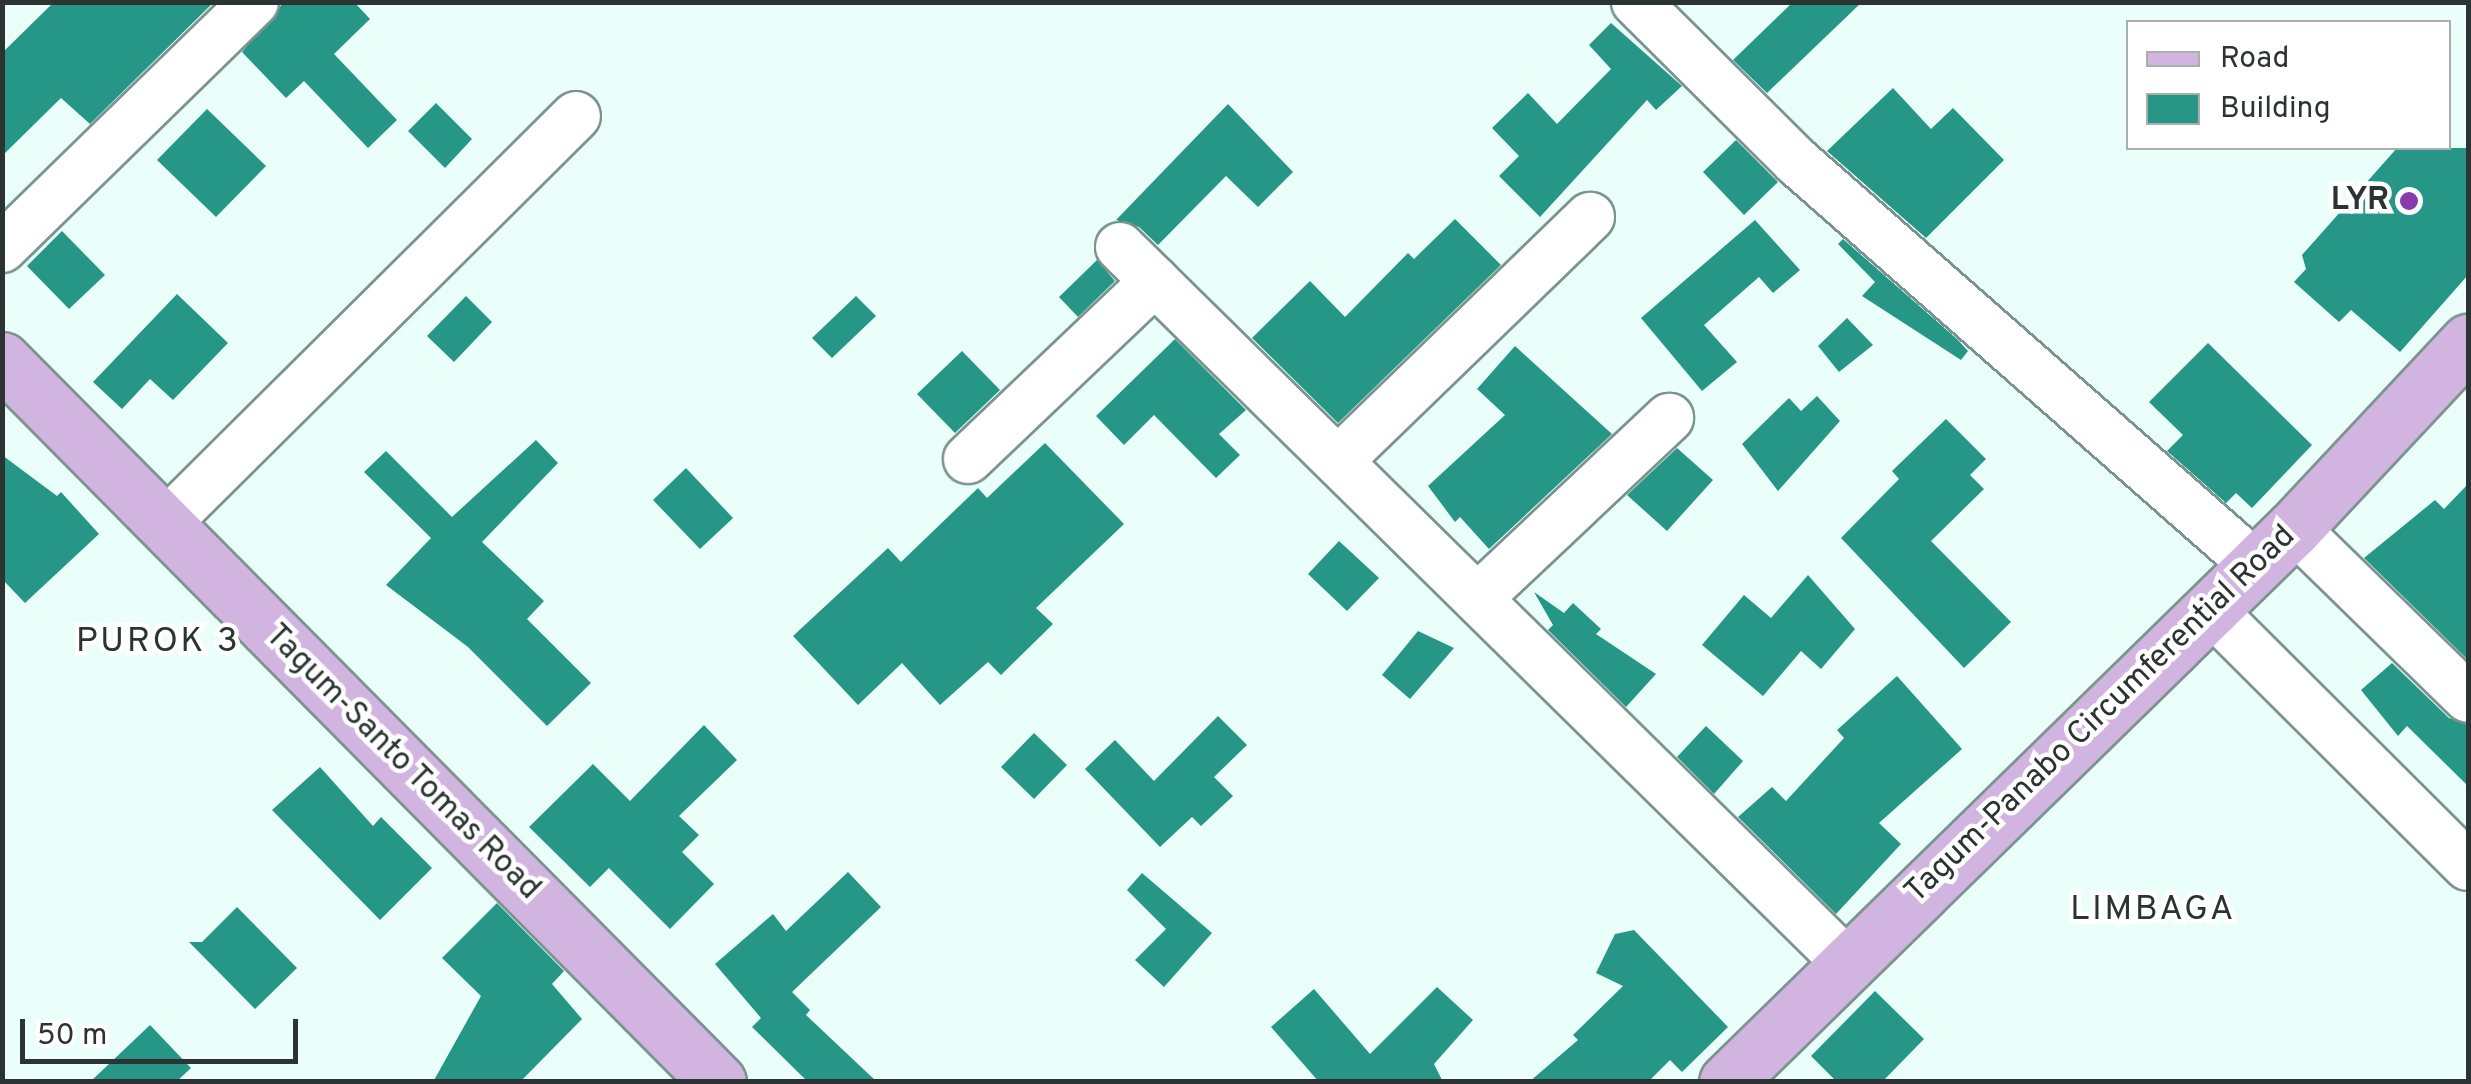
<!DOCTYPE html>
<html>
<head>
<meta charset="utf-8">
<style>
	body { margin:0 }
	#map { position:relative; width:2471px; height:1084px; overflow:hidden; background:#ebfffa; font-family:Overpass,sans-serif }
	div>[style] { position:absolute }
	.building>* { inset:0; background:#269686 }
	.roads { filter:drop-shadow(2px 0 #7c948f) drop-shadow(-2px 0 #7c948f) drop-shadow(0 2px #7c948f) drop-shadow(0 -2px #7c948f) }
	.minor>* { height:48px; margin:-24px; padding:0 24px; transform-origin:24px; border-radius:24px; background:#fff }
	.major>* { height:55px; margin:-27.5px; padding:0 27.5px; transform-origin:27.5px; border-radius:27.5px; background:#d1b4df }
	.dots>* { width:28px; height:28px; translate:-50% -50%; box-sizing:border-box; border:5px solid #fff; border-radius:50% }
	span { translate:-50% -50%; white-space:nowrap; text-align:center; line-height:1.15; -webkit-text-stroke:9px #fff; paint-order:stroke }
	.poi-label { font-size:32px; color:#2b3432; font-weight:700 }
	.right { translate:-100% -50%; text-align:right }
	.street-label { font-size:32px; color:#2b3432 }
	.neighbourhood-label { font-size:35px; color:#2b3432; letter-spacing:2.5px }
	.frame { position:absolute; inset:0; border:5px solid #2b3432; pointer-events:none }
	.legend { position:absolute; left:2126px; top:20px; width:325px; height:130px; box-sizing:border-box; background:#fff; border:2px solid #aaaead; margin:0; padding:12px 18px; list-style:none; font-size:30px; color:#2b3432 }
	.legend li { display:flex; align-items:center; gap:20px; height:50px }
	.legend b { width:50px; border:2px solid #aaaead }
	.scale { position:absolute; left:20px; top:1019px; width:278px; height:45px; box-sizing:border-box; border:5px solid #2b3432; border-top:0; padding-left:12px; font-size:30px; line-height:35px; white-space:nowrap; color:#2b3432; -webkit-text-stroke:8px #fff; paint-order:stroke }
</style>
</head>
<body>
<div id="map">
	<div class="building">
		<div style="clip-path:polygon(54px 2px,214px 2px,90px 124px,61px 98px,2px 156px,2px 53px)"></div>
		<div style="clip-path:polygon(284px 2px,354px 2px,370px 19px,334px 54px,397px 120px,368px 148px,304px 81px,286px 98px,242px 52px)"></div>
		<div style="clip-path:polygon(1793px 2px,1862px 2px,1767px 93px,1733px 60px)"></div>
		<div style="clip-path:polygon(1611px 23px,1682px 86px,1656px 110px,1647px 100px,1540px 217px,1499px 176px,1519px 156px,1492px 128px,1528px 93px,1557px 124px,1611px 69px,1589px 45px)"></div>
		<div style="clip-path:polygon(1893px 88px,1931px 129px,1953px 108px,2004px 160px,1926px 238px,1827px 151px)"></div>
		<div style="clip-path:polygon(436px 103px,472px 139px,445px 168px,408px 131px)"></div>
		<div style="clip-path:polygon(1228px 104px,1293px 172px,1258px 207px,1226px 176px,1158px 245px,1139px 227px,1116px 220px)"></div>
		<div style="clip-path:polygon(207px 109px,266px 166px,216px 217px,157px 160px)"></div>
		<div style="clip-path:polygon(1736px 140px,1778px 182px,1744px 215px,1703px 172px)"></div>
		<div style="clip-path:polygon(2397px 148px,2468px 148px,2468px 275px,2400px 352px,2351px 310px,2339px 322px,2294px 282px,2306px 269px,2302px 255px)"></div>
		<div style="clip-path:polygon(1455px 219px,1501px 265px,1338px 423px,1252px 338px,1310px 281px,1345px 317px,1408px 253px,1414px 259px)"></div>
		<div style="clip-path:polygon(1755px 220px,1800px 270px,1773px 293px,1759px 277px,1704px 325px,1737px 362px,1702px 391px,1641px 318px)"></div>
		<div style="clip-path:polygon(62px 231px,105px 275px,69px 309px,27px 266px)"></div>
		<div style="clip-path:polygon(1843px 239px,1957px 339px,1968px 351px,1961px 360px,1862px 296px,1875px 282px,1838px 244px)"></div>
		<div style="clip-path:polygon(1097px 260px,1115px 281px,1078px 317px,1059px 297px)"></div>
		<div style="clip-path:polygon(177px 294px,228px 343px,173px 400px,150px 379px,122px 409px,93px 382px)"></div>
		<div style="clip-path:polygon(466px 296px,492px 322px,454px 362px,427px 336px)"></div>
		<div style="clip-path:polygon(856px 296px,876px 316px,832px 358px,812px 338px)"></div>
		<div style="clip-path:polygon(1847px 318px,1873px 345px,1839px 372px,1818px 346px)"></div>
		<div style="clip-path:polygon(1175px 339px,1246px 410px,1219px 434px,1240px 455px,1216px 478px,1154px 415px,1124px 445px,1096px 416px)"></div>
		<div style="clip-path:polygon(2208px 343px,2312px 445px,2252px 508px,2236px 493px,2226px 503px,2167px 451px,2183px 435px,2149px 402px)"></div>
		<div style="clip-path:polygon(1515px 346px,1612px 434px,1489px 549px,1460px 517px,1455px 522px,1428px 486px,1505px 415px,1477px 389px)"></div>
		<div style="clip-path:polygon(962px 351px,1000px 390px,955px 433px,917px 394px)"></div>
		<div style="clip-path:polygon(1817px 396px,1840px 421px,1778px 491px,1742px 444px,1789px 398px,1801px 411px)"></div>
		<div style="clip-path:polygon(1946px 419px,1986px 459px,1970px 475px,1984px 489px,1931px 541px,2011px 622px,1964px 668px,1841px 538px,1899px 479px,1892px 471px)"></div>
		<div style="clip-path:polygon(536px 440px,558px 463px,482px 542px,544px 601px,527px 619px,591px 683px,547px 726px,468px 647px,386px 585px,431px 538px,364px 472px,386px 451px,452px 517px)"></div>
		<div style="clip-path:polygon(1045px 443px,1124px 524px,1036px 608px,1053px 624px,1001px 675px,988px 662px,940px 705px,902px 663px,858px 705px,793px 636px,888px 548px,901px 562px,978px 488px,987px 498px)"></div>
		<div style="clip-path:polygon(1677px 448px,1713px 480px,1667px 531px,1627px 495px)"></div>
		<div style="clip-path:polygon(2px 455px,57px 496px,61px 492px,99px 534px,25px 603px,2px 579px)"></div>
		<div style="clip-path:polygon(686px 468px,733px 518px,700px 549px,653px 500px)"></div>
		<div style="clip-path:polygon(2468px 484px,2468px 660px,2364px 558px,2435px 500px,2444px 509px)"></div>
		<div style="clip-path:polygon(1339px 541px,1379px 578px,1347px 611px,1308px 574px)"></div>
		<div style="clip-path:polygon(1808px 575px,1855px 629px,1821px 669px,1801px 651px,1763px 696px,1702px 645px,1744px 595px,1771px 618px)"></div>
		<div style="clip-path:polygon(1534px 592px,1564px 613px,1573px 603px,1601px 629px,1596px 634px,1656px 674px,1626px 707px,1548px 630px,1553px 625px)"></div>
		<div style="clip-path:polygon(1418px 631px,1454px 648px,1410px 699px,1382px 675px)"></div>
		<div style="clip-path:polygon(2392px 663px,2449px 718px,2468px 725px,2468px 786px,2407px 726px,2398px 736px,2361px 690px)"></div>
		<div style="clip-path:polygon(1897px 676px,1962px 749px,1879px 823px,1901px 844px,1836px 914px,1738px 817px,1772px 787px,1786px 801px,1844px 738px,1837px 730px)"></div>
		<div style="clip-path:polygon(1218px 716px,1247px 745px,1214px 777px,1233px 796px,1201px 826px,1192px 817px,1160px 847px,1085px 769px,1115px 740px,1154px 781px)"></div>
		<div style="clip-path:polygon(704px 725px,737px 760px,679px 816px,699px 835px,682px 852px,714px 884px,670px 929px,609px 868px,590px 887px,529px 827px,593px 764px,630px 801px)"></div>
		<div style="clip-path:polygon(1706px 726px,1743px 761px,1714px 794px,1677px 757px)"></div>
		<div style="clip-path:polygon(1034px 733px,1067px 765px,1034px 799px,1001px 767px)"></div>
		<div style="clip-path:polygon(320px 767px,373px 826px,381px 817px,432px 868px,380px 920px,272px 810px)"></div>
		<div style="clip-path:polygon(848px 872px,881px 907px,792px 992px,810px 1010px,806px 1015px,877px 1082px,808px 1082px,752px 1027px,761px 1018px,715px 964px,773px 914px,786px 931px)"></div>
		<div style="clip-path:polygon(1142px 873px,1212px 933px,1164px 987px,1135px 960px,1166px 929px,1127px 890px)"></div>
		<div style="clip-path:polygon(497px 903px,564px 971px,552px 984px,582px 1019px,520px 1082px,433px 1082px,481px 996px,442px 958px)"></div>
		<div style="clip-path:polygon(237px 907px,297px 968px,255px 1009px,189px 942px,202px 942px)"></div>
		<div style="clip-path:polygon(1634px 930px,1728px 1027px,1682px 1072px,1670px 1060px,1648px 1082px,1529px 1082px,1578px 1040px,1573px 1035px,1623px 986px,1596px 973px,1615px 934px)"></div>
		<div style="clip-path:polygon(1437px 987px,1473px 1020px,1434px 1064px,1443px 1082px,1319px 1082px,1271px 1027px,1314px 989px,1370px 1054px)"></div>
		<div style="clip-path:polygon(1875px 991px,1924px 1039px,1882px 1082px,1837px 1082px,1811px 1056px)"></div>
		<div style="clip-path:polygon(150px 1025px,191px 1068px,176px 1082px,90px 1082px)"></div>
	</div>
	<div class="roads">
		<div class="minor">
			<div style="left:1636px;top:2px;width:226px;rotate:44.8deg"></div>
			<div style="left:1796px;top:161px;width:611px;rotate:41.35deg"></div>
			<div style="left:1120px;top:247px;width:1022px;rotate:44.56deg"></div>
			<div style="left:2px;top:248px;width:352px;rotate:-44.3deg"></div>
			<div style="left:968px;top:459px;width:258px;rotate:-43.6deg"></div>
			<div style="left:1338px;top:461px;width:351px;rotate:-44.1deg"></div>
			<div style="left:165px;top:524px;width:579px;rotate:-44.79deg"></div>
			<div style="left:2294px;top:528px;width:243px;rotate:44.3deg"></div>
			<div style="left:1480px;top:596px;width:260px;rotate:-43.3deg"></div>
			<div style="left:2210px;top:609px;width:364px;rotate:44.9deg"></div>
		</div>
		<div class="major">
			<div style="left:2px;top:360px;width:1017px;rotate:45.24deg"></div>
			<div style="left:1727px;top:1082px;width:793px;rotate:-44.34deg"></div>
			<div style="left:2294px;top:528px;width:255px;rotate:-46.9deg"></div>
		</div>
	</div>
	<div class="dots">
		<div style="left:2409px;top:201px;background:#893aab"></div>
	</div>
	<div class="poi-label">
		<span class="right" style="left:2389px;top:201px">LYR</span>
	</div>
	<div class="street-label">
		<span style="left:2101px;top:715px;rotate:-44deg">Tagum-Panabo Circumferential Road</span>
		<span style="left:402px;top:763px;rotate:45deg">Tagum-Santo Tomas Road</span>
	</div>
	<div class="neighbourhood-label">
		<span style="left:158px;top:642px">PUROK 3</span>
		<span style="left:2153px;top:910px">LIMBAGA</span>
	</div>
	<div class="frame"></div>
	<ul class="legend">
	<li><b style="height:12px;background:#d1b4df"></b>Road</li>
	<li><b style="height:28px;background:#269686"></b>Building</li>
	</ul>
	<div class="scale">50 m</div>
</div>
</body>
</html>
